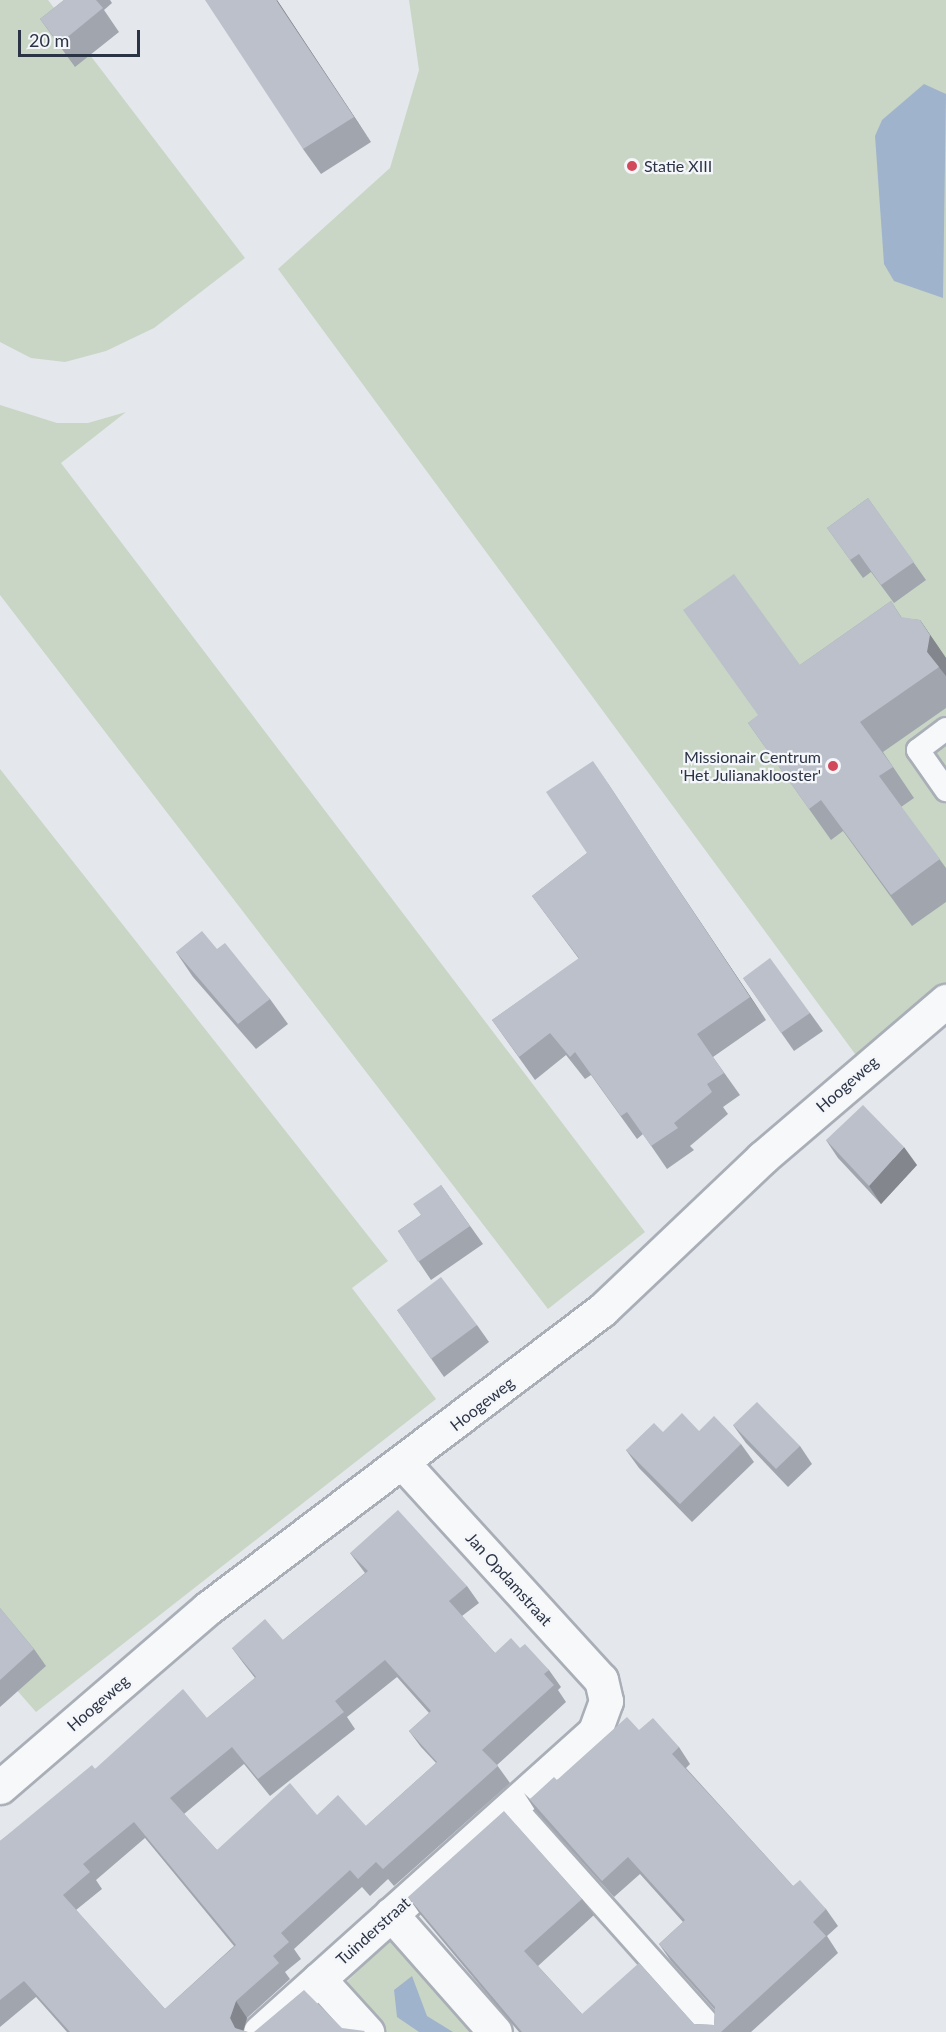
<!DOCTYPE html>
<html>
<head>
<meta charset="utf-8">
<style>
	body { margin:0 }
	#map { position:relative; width:946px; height:2032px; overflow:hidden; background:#e4e7ec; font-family:Lato,sans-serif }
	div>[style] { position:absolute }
	.green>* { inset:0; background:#c9d6c5 }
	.water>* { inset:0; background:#9fb4cc }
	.roads { filter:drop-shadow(2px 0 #a9aeb7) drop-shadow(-2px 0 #a9aeb7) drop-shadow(0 2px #a9aeb7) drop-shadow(0 -2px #a9aeb7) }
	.lane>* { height:22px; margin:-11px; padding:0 11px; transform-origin:11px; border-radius:11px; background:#f7f8fa }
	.street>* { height:33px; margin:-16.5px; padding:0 16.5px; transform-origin:16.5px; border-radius:16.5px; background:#f7f8fa }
	.wall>* { inset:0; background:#a1a5ae }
	.shaded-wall>* { inset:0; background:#83868d }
	.building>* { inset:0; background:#bbc0ca }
	.dots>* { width:16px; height:16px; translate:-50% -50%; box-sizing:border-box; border:3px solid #f4f6f9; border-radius:50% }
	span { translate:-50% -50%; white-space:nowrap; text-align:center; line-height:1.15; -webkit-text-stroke:4.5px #f4f6f9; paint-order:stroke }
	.poi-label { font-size:16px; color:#2b3445 }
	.left { translate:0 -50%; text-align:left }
	.right { translate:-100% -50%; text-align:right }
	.street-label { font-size:16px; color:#2b3445 }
	.scale { position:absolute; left:18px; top:30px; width:122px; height:27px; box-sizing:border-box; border:3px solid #2b3445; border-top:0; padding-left:8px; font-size:18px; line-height:21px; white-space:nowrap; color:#2b3445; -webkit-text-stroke:4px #f4f6f9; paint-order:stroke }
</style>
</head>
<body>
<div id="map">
	<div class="green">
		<div style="clip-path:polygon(0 0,48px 0,245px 258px,154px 328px,106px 351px,65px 362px,31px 358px,0 342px)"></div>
		<div style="clip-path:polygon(409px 0,946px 0,946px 992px,861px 1062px,278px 269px,390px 168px,419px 70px)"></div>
		<div style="clip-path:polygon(0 405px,57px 423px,88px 423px,126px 412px,61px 463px,645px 1232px,548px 1309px,0 595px)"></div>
		<div style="clip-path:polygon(0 769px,388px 1261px,352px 1288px,436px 1399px,36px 1712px,0 1671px)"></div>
		<div style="clip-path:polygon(394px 1934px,487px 2032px,378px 2032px,340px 1989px)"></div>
	</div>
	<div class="water">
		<div style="clip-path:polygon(924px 84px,946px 94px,943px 298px,894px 281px,884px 264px,875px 136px,882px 120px)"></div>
		<div style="clip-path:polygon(412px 1976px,427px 2016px,453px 2032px,419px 2032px,397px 2017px,394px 1990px)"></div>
	</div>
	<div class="roads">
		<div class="lane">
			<div style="left:946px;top:729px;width:35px;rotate:143deg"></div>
			<div style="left:918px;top:750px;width:49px;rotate:55deg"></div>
			<div style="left:513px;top:1805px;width:305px;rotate:48.2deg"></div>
		</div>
		<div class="street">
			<div style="left:0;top:1787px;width:274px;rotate:-40.7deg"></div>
			<div style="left:208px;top:1608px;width:494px;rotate:-37.1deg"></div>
			<div style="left:602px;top:1310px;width:221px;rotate:-43.5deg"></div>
			<div style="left:762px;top:1158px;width:242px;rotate:-40.5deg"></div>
			<div style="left:391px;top:1914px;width:157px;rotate:48.6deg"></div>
			<div style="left:319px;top:1979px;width:72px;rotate:47.8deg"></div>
			<div style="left:260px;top:2032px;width:450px;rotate:-41.9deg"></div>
			<div style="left:595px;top:1731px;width:32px;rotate:-70deg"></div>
			<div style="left:606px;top:1701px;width:22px;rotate:-103deg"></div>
			<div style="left:601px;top:1680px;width:294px;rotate:-132.4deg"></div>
		</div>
	</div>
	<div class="wall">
		<div style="clip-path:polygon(64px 0,110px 0,112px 3px,104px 10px,119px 32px,75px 67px,40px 19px)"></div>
		<div style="clip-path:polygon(277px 0,371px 142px,321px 174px,303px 149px)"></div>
		<div style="clip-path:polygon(868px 498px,926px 580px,894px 603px,871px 572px,863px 578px,827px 528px)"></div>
		<div style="clip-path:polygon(891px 601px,902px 618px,920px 620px,946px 658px,946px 708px,883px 752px,914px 798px,901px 807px,946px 868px,946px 902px,912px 926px,843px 831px,831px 840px,748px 723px,758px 716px,800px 665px)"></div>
		<div style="clip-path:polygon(608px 784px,766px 1020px,713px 1057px,740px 1095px,723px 1107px,728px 1114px,690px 1146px,694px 1150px,667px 1169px,643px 1134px,637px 1139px,591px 1075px,585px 1079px,566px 1055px,535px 1080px,492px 1020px,579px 959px,532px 896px,587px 853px)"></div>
		<div style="clip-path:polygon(217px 949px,270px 999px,288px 1024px,256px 1049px,193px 977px,176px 952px)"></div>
		<div style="clip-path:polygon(743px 978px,810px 1013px,823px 1031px,794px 1051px)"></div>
		<div style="clip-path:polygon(826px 1140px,917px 1165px,881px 1204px,838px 1158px)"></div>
		<div style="clip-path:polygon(441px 1185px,483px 1244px,431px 1280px,398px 1231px,421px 1215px)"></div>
		<div style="clip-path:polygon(397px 1310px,477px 1325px,489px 1342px,444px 1377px)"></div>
		<div style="clip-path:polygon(733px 1425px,800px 1446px,812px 1464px,788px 1487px,746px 1443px)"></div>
		<div style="clip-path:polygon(699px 1431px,741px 1444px,754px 1462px,692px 1522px,639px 1468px,626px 1450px,663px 1432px)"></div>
		<div style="clip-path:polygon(evenodd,350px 1553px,467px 1586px,479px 1603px,462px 1616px,495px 1653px,520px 1648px,549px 1670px,561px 1687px,558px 1690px,566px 1702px,497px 1765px,510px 1783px,394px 1886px,388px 1879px,370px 1896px,362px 1887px,294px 1949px,301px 1959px,285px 1972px,290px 1979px,247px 2018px,243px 2031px,248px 2032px,67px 2032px,36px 1997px,0 2027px,0 1841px,95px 1769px,207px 1718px,255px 1678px,244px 1664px,232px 1648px,283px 1640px,365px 1573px,350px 1553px,397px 1677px,429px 1713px,409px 1731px,421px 1747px,436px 1763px,366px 1826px,317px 1815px,217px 1850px,184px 1814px,244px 1764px,270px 1796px,355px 1729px,347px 1717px,397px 1677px,350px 1553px,145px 1838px,234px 1946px,165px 2009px,76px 1910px,102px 1889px,96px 1880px,145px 1838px)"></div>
		<div style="clip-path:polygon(0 1608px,34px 1649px,46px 1666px,0 1707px)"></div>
		<div style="clip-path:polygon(639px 1730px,679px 1747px,690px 1764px,686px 1768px,793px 1886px,826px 1909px,838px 1926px,827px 1936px,838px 1953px,751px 2032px,519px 2032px,420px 1914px,408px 1897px,582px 1899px,594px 1915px,538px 1966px,582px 2014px,694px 2024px,714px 2025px,715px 2010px,671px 1961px,659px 1944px,683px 1922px,640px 1874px,614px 1897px,535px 1810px,524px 1793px,530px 1799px,557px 1780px)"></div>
	</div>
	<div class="shaded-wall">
		<div style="clip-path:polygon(276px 0,277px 0,371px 142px,354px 117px)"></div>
		<div style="clip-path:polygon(920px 620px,946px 658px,946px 676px,927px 652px)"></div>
		<div style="clip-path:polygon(593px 761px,608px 784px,766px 1020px,750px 997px)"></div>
		<div style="clip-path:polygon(904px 1147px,917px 1165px,881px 1204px,869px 1186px)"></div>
		<div style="clip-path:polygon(236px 2001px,247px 2018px,243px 2032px,235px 2028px,230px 2018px)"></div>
	</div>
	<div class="building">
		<div style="clip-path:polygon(64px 0,96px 0,103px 8px,59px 44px,40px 19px)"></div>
		<div style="clip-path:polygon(205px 0,276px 0,354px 117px,303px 149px)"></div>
		<div style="clip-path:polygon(868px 498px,914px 562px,881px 585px,859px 554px,850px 560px,827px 528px)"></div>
		<div style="clip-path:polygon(734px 574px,800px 665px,891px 601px,901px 617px,920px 620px,930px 635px,927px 652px,939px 667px,860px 722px,893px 767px,879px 776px,940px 859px,891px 895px,821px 800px,809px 809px,748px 723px,758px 715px,683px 610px)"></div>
		<div style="clip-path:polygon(593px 761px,750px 997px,697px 1034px,724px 1073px,707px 1084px,712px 1092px,674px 1123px,678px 1128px,651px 1146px,627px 1112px,621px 1116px,575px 1052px,570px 1057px,550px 1033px,519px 1057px,492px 1020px,579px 958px,532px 896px,587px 853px,546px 792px)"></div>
		<div style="clip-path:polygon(202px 931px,217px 949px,225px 943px,270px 999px,238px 1024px,176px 952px)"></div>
		<div style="clip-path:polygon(770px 958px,810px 1013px,781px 1033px,743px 978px)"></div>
		<div style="clip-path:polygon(863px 1105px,904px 1147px,869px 1186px,826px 1140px)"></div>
		<div style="clip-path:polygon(441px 1185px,470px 1226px,418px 1262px,398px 1231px,421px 1215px,413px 1204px)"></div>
		<div style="clip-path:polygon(441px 1277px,477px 1325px,431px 1359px,397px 1310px)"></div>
		<div style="clip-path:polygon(757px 1402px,800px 1446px,776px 1469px,733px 1425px)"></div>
		<div style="clip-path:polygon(682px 1413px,699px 1431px,714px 1416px,741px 1444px,680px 1504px,626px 1450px,654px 1423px,663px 1432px)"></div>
		<div style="clip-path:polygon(evenodd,398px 1510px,467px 1586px,449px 1601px,495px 1653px,511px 1638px,520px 1648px,525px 1644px,549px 1670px,544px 1674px,554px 1685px,482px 1750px,498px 1766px,383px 1869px,376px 1862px,358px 1879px,350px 1870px,281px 1933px,289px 1942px,273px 1956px,279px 1963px,236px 2001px,230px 2018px,235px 2028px,248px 2032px,70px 2032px,24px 1981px,0 2000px,0 1841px,92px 1765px,95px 1769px,183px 1689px,207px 1718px,256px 1677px,232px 1648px,265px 1619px,283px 1640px,368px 1571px,350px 1553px,398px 1510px,385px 1660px,431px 1711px,409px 1731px,437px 1762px,366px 1826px,338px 1795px,317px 1815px,290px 1783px,217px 1850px,170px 1798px,232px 1747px,258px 1779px,344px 1712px,335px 1701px,385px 1660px,398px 1510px,134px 1822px,236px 1945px,165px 2009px,63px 1895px,90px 1872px,83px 1864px,134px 1822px)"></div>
		<div style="clip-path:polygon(0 1608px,34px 1649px,0 1680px)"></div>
		<div style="clip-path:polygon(627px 1717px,639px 1730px,653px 1718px,679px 1747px,672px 1754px,742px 1830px,793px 1886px,800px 1880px,826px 1909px,813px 1922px,826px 1936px,721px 2032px,522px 2032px,408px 1897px,504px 1811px,582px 1899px,524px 1951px,582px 2014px,639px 1963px,694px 2024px,714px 2025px,715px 2007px,659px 1944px,685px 1920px,628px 1857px,602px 1881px,524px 1793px,530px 1799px,554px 1777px,557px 1780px)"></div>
		<div style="clip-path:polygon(304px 1990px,342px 2028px,365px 2031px,364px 2032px,254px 2032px)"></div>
	</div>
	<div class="dots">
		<div style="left:632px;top:166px;background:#d1495b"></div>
		<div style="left:833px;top:766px;background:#d1495b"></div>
	</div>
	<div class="poi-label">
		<span class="left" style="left:644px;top:166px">Statie XIII</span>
		<span class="right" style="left:821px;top:766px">Missionair Centrum<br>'Het Julianaklooster'</span>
	</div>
	<div class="street-label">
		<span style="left:847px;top:1084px;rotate:-41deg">Hoogeweg</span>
		<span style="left:482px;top:1404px;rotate:-38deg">Hoogeweg</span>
		<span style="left:509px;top:1579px;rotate:48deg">Jan Opdamstraat</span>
		<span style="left:98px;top:1703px;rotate:-41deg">Hoogeweg</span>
		<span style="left:373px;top:1931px;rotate:-42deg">Tuinderstraat</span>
	</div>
	<div class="scale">20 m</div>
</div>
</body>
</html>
